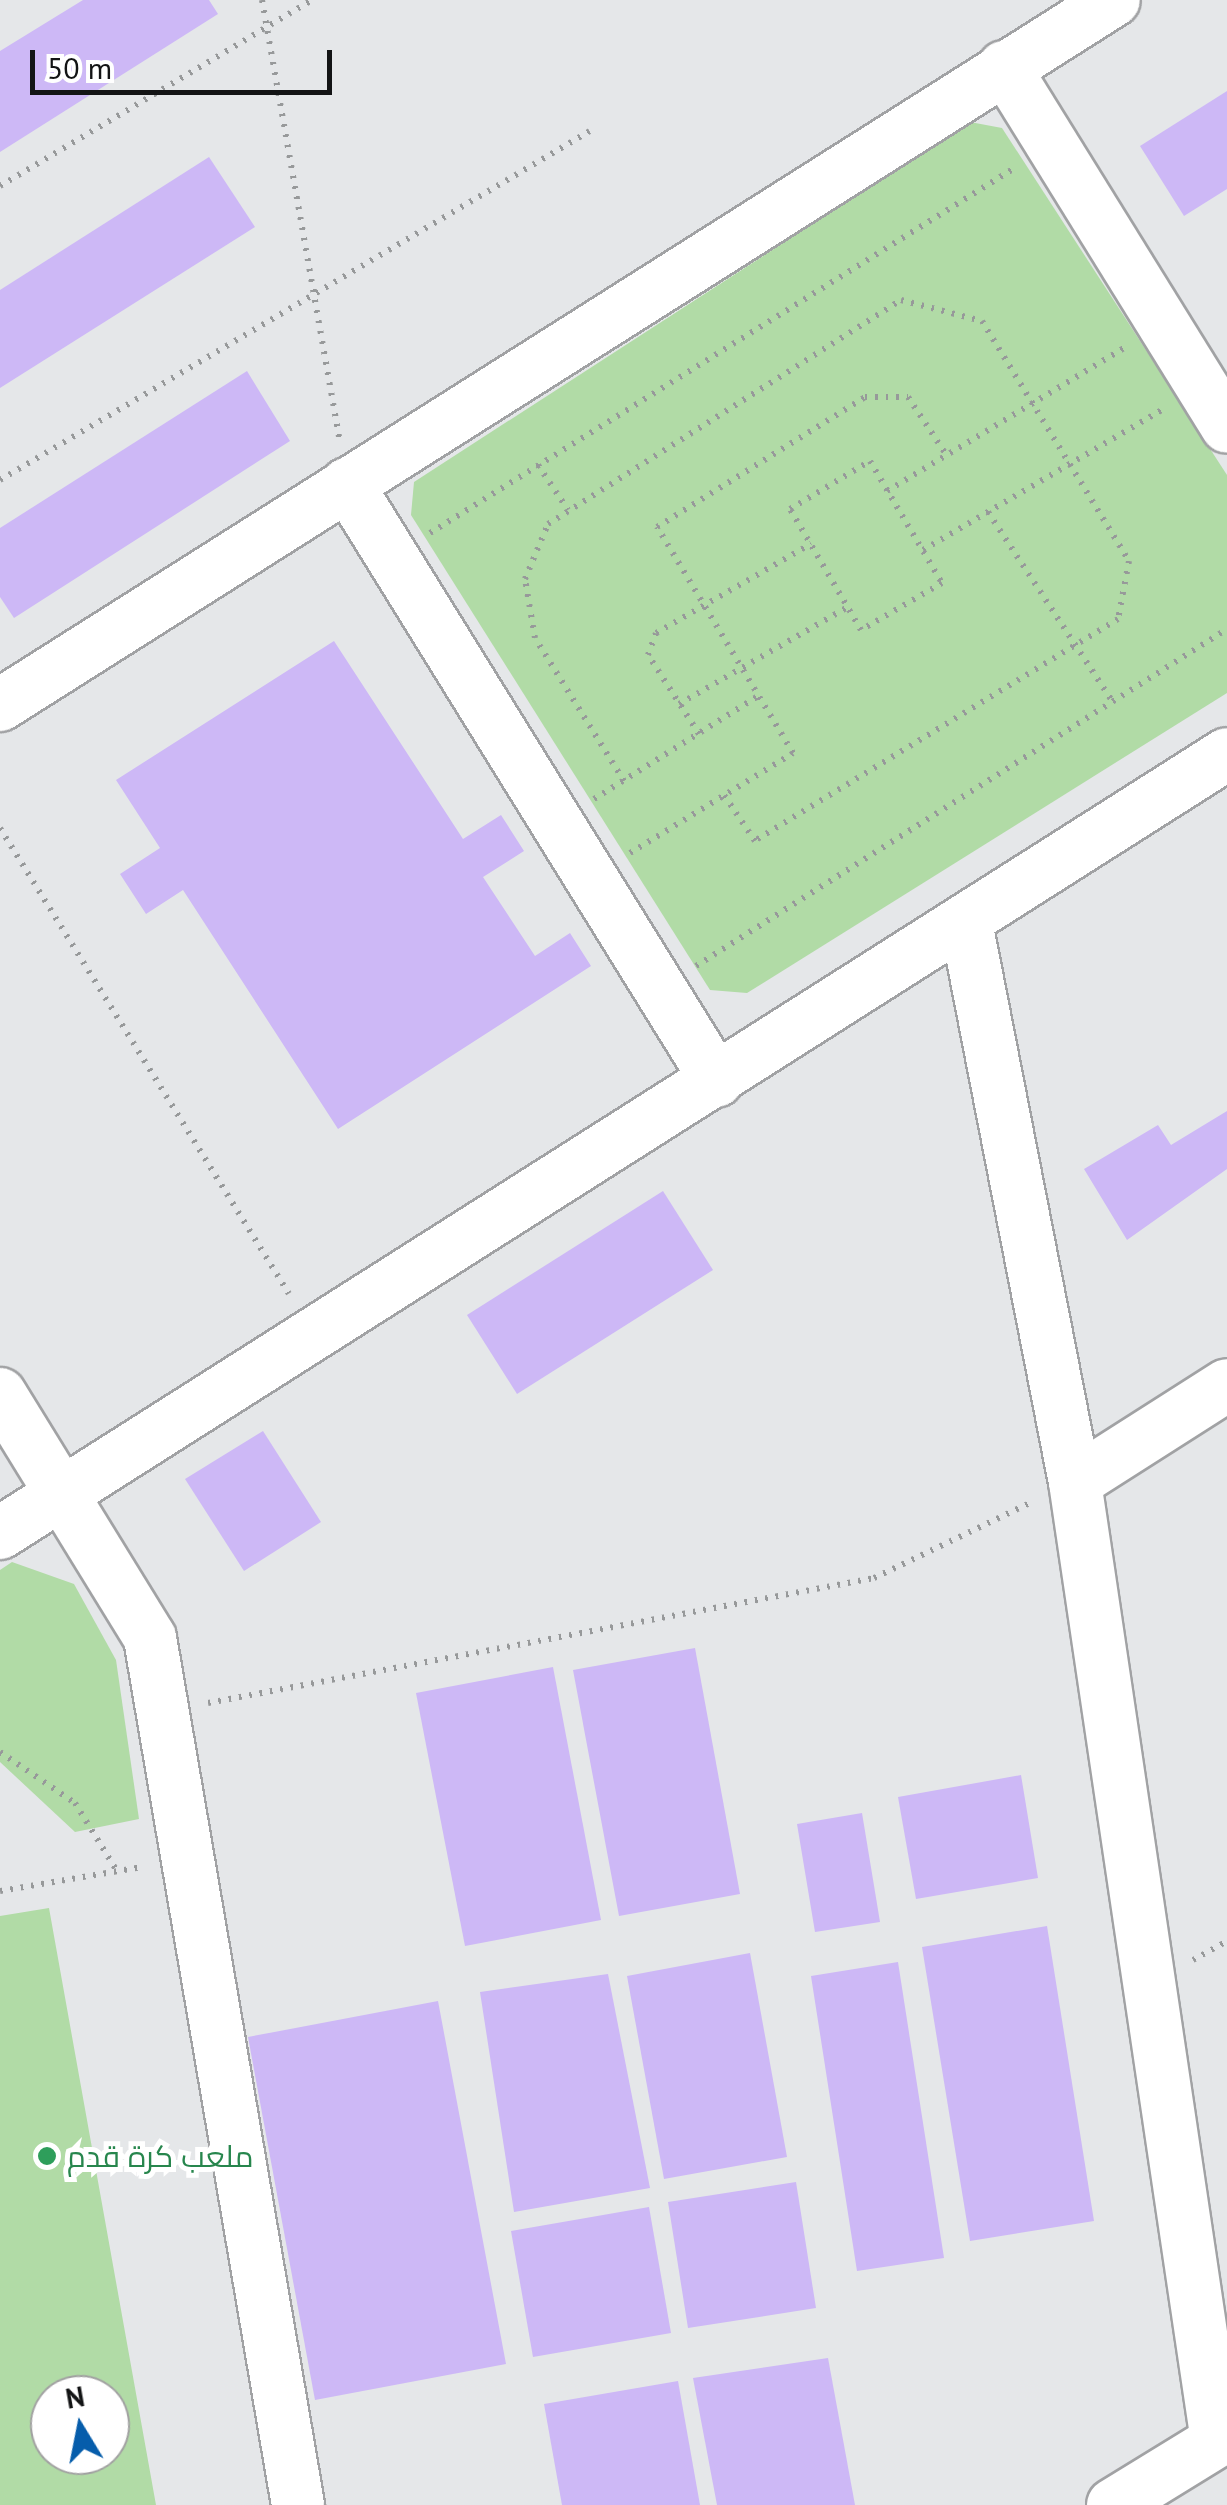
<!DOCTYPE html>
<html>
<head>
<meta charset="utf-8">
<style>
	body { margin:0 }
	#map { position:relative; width:1227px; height:2505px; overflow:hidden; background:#e5e7e9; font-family:"PT Sans",Cairo,sans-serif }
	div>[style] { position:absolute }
	.green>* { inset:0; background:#b1dba6 }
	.building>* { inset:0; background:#cdb8f6 }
	.path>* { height:6px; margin-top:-3px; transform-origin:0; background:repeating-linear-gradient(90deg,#97999a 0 2.5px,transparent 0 10.5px) }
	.roads { filter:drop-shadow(2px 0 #a1a2a4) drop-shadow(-2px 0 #a1a2a4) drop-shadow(0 2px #a1a2a4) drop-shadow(0 -2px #a1a2a4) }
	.minor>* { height:52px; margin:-26px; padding:0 26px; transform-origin:26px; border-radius:26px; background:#fff }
	.dots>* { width:28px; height:28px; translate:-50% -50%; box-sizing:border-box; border:5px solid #fff; border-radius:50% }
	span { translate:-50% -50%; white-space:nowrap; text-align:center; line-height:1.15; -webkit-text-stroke:10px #fff; paint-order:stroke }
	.leisure-label { font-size:30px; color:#27864d }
	.left { translate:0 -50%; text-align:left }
	.north { position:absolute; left:30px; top:2375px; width:100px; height:100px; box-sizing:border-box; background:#fff; border:2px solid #a1a1a1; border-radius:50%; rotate:350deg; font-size:28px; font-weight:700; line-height:40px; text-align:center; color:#131415 }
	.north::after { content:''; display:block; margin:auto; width:35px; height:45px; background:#065dab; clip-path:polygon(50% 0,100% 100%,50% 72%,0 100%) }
	.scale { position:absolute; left:30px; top:50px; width:302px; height:45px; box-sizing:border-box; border:5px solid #131415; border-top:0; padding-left:12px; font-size:30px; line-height:35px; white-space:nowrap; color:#131415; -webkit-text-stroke:8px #fff; paint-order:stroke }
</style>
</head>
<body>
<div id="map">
	<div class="green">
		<div style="clip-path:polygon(970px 122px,1002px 128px,1227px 475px,1227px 693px,747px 993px,710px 990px,411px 515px,414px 482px)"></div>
		<div style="clip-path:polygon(12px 1562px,74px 1584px,116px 1660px,139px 1819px,75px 1832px,0 1762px,0 1570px)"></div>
		<div style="clip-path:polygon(evenodd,49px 1908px,156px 2505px,0 2505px,0 1916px,49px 1908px,50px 2395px,110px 2395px,110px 2455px,50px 2455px,50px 2395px)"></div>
	</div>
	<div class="building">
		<div style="clip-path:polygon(83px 0,209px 0,218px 14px,0 152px,0 51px)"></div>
		<div style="clip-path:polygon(1227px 91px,1227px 189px,1184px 216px,1140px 146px)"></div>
		<div style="clip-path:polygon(209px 157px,255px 227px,0 388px,0 290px)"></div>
		<div style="clip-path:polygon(247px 371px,290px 441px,14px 618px,0 597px,0 528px)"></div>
		<div style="clip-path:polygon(334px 641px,463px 839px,501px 815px,524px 851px,483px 877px,535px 956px,570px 933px,591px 966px,338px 1129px,183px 890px,146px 914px,120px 874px,160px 848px,116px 780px)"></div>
		<div style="clip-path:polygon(1227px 1111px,1227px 1169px,1127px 1240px,1084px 1169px,1158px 1125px,1171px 1145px)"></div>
		<div style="clip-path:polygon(663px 1191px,713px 1270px,517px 1394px,467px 1315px)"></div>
		<div style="clip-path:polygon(263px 1431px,321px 1522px,244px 1571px,185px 1479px)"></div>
		<div style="clip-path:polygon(695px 1648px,740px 1894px,619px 1916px,573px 1670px)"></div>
		<div style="clip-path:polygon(553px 1667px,601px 1920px,465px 1946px,416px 1693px)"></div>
		<div style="clip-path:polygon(1021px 1775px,1038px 1878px,916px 1899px,898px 1797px)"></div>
		<div style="clip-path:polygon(862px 1813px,880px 1922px,815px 1932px,797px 1824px)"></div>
		<div style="clip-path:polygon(1047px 1926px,1094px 2221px,970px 2241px,922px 1947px)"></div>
		<div style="clip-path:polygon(750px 1953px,787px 2157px,664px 2179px,627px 1976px)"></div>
		<div style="clip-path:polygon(898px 1962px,944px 2258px,857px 2271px,811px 1976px)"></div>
		<div style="clip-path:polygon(608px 1974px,650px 2188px,514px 2212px,480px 1992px)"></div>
		<div style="clip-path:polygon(438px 2001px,506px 2364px,315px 2400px,248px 2037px)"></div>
		<div style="clip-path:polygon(796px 2182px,816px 2308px,688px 2328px,668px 2202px)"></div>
		<div style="clip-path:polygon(649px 2207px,671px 2333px,533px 2357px,511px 2231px)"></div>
		<div style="clip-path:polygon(828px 2358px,855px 2505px,717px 2505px,693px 2378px)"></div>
		<div style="clip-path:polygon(678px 2381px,700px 2505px,562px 2505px,544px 2404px)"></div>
	</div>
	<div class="path">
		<div style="left:262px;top:0;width:444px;rotate:80deg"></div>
		<div style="left:0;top:186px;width:363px;rotate:-30.8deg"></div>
		<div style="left:870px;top:461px;width:142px;rotate:59.5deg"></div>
		<div style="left:942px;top:583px;width:94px;rotate:149.9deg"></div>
		<div style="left:861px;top:630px;width:140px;rotate:-120.4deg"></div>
		<div style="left:790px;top:509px;width:93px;rotate:-31deg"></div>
		<div style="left:538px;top:465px;width:54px;rotate:56.3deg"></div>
		<div style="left:0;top:480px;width:685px;rotate:-30.61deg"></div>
		<div style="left:887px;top:491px;width:277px;rotate:-31.1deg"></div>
		<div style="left:988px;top:512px;width:227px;rotate:56.7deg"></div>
		<div style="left:430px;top:533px;width:687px;rotate:-31.98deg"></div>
		<div style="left:923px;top:550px;width:277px;rotate:-30.4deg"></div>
		<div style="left:679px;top:704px;width:195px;rotate:-29.9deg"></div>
		<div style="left:699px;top:734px;width:94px;rotate:-122.8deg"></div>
		<div style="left:648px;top:655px;width:23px;rotate:-70deg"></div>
		<div style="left:656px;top:633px;width:179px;rotate:-29.9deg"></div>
		<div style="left:624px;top:781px;width:168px;rotate:-121.9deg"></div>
		<div style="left:535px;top:638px;width:60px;rotate:-99.6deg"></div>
		<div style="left:525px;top:579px;width:60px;rotate:-67.3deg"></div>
		<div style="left:548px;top:524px;width:418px;rotate:-32.4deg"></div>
		<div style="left:901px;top:300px;width:84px;rotate:14.5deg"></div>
		<div style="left:982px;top:321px;width:281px;rotate:58.5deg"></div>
		<div style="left:1129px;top:561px;width:59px;rotate:100.7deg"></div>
		<div style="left:1118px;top:619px;width:426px;rotate:148.6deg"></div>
		<div style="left:755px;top:841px;width:55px;rotate:-124deg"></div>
		<div style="left:594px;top:799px;width:194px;rotate:-32.1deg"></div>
		<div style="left:0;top:828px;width:548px;rotate:58.19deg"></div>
		<div style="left:630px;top:853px;width:191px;rotate:-31.5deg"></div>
		<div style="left:793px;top:753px;width:264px;rotate:-121deg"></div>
		<div style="left:657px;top:527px;width:245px;rotate:-32deg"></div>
		<div style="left:865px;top:397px;width:43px"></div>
		<div style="left:908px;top:397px;width:71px;rotate:56.5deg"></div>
		<div style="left:696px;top:966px;width:629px;rotate:-32.4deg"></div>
		<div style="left:208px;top:1703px;width:678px;rotate:-10.63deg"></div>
		<div style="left:874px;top:1578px;width:175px;rotate:-25.7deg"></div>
		<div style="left:0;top:1752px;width:91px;rotate:34.2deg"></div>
		<div style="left:75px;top:1803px;width:80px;rotate:58.3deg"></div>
		<div style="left:0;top:1891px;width:144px;rotate:-9.6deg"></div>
		<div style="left:1193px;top:1960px;width:39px;rotate:-29deg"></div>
	</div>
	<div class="roads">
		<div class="minor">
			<div style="left:1004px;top:67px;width:423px;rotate:58.2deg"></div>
			<div style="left:347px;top:484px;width:702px;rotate:58.21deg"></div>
			<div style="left:0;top:705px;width:1318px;rotate:-32.33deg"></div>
			<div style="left:966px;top:923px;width:570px;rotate:78.97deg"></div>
			<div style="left:1075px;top:1482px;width:969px;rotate:81.58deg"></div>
			<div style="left:0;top:1394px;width:286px;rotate:58.4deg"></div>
			<div style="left:150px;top:1638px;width:880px;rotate:80.31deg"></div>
			<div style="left:1075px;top:1482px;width:180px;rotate:-32.5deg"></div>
			<div style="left:0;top:1533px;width:1453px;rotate:-32.41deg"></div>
			<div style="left:1113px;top:2505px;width:134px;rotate:-31.6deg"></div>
		</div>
	</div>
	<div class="dots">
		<div style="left:47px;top:2156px;background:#2e9e5b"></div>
	</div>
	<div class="leisure-label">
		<span class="left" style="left:67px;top:2156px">ملعب كرة قدم</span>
	</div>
	<div class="north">N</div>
	<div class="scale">50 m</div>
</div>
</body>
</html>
